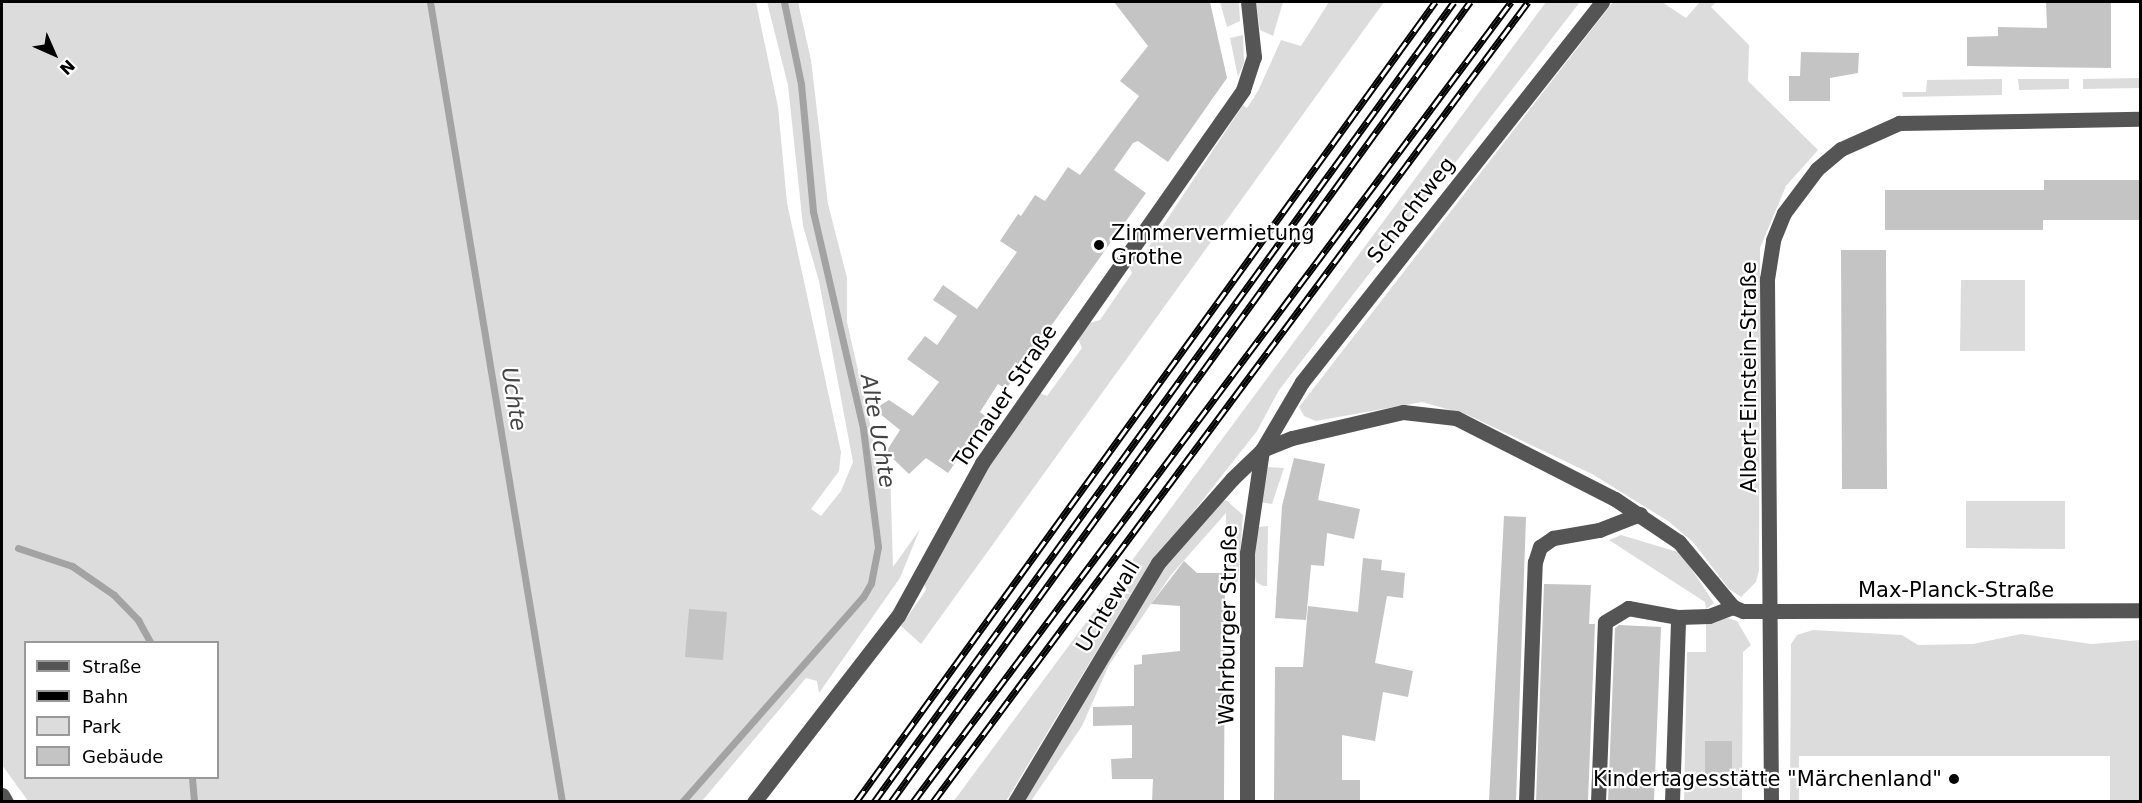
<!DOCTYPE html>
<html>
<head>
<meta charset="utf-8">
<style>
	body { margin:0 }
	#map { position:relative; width:2142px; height:803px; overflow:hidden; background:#fff; font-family:"DejaVu Sans",sans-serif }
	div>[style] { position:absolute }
	.green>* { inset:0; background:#dcdcdc }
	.stream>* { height:7px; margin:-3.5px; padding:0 3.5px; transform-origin:3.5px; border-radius:3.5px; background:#a3a3a3 }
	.building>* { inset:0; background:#c4c4c4 }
	.minor>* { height:15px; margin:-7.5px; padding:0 7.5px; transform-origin:7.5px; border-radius:7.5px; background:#555 }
	.rail>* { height:7px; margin-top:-3.5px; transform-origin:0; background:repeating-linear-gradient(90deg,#fff 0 14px,#000 0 28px); box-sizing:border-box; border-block:2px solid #000 }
	.dots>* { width:16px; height:16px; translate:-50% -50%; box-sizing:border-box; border:3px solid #fff; border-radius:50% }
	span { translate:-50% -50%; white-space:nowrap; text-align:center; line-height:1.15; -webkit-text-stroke:4.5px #fff; paint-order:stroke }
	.street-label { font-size:21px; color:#000 }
	.poi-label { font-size:21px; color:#000 }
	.left { translate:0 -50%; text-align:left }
	.right { translate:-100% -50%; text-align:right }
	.water-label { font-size:22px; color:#444; font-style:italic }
	.frame { position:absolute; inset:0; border:3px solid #000; pointer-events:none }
	.legend { position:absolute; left:24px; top:641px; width:195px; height:138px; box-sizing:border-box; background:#fff; border:2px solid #999; margin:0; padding:8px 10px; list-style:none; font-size:18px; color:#000 }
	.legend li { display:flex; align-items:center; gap:12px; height:30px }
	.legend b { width:30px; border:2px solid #999 }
	.north { position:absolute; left:24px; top:24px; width:60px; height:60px; -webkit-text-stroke:4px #fff; paint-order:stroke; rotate:135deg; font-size:16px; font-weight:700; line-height:24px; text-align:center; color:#000 }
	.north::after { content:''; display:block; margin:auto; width:21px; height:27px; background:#000; clip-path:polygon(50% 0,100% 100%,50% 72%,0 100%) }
</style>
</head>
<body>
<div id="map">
	<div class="green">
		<div style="clip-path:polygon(evenodd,2px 2px,756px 2px,778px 107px,787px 203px,841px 452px,839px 471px,811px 509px,821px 516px,841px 491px,853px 462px,819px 281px,803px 226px,788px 85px,767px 2px,798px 2px,811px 60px,828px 204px,847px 278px,847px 322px,876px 450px,886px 452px,890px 467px,893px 567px,920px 529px,900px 578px,819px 693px,817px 681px,806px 678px,702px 801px,28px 801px,2px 765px,2px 2px,26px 642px,218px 642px,218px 778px,26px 778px,26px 642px)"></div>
		<div style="clip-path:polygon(1220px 2px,1239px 2px,1240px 21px,1227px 27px)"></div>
		<div style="clip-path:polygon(1256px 2px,1283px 2px,1273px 36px,1260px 30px)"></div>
		<div style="clip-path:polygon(1329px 2px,1384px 2px,921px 644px,901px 626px,926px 590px,922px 575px,991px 463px,1040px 393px,1047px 396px,1082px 348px,1078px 339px,1089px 323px,1100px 320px,1132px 273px,1129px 266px,1137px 254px,1144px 254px,1243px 105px,1247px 108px,1258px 91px,1281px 40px,1301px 46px)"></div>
		<div style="clip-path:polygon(1546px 2px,1580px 2px,1279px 390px,1257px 431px,1139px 581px,1006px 801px,953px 802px)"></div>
		<div style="clip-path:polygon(1613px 2px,1662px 2px,1686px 18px,1700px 2px,1716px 2px,1711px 7px,1749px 45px,1748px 81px,1818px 150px,1786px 186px,1760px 248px,1759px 570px,1756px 582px,1741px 597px,1729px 589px,1693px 542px,1668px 521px,1592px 474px,1468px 415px,1422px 402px,1316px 421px,1304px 416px,1299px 407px)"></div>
		<div style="clip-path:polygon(1243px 35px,1244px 63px,1238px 77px,1230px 38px)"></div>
		<div style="clip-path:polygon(2140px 78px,2140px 88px,2083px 89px,2083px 79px)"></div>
		<div style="clip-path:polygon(2002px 79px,2002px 95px,1903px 97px,1902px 92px,1926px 92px,1927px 80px)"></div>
		<div style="clip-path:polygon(2018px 79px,2069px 79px,2069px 89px,2019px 90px)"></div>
		<div style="clip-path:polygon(1961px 280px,2025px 280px,2025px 351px,1960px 351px)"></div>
		<div style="clip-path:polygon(1268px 467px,1284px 468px,1272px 504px,1260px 502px)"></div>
		<div style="clip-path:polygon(1226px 500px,1243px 515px,1238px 581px,1225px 590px,1226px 513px,1171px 575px,1109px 665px,1082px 726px,1031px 801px,1024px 802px,1143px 592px,1216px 504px)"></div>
		<div style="clip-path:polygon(1966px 501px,2065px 501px,2065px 549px,1966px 548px)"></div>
		<div style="clip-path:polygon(1268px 526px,1267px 586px,1263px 586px,1256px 582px,1252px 558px,1259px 527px)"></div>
		<div style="clip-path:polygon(1621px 535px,1681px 553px,1714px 603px,1706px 609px,1705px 602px,1609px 540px)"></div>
		<div style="clip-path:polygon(1728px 618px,1737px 621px,1751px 645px,1743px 652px,1742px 801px,1684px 802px,1687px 652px,1706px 652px,1706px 623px)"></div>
		<div style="clip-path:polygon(1813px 630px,1902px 635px,1918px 645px,1973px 644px,2021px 634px,2091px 644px,2140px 640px,2140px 801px,2110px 801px,2110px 756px,1799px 756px,1799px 801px,1790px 801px,1791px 644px,1797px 635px)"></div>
	</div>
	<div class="stream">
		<div style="left:430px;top:2px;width:811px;rotate:80.63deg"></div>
		<div style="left:18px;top:548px;width:57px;rotate:18.4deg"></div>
		<div style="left:72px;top:566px;width:51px;rotate:34.6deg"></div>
		<div style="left:114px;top:595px;width:35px;rotate:46deg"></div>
		<div style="left:138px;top:620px;width:25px;rotate:61deg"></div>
		<div style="left:192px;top:778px;width:24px;rotate:85deg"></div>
		<div style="left:682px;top:802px;width:273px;rotate:-48.6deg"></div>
		<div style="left:863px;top:597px;width:16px;rotate:-60deg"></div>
		<div style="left:871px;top:583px;width:37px;rotate:-79deg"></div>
		<div style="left:878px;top:547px;width:120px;rotate:-97.2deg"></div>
		<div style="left:863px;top:428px;width:223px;rotate:-103deg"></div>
		<div style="left:813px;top:211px;width:128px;rotate:-95.4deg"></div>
		<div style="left:801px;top:84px;width:84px;rotate:-101.7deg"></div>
	</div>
	<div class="building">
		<div style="clip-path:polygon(1114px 2px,1210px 2px,1227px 78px,1168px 162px,1138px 141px,1133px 143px,1114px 170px,1146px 193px,1006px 389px,998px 384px,980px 412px,985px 416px,976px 433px,948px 473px,926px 458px,909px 474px,886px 452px,900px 430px,874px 409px,889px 400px,913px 416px,939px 382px,907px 359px,925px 336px,937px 345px,957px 316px,933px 300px,943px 285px,977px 309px,1017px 252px,1000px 241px,1018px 214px,1021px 216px,1035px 195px,1045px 201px,1068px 167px,1080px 175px,1139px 96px,1120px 81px,1148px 46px)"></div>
		<div style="clip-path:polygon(2046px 2px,2111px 2px,2111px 68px,1967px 66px,1967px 37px,1998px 36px,1998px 27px,2047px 28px)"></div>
		<div style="clip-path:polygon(1801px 52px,1859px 53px,1858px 73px,1830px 78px,1830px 101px,1789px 101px,1789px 76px,1800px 76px)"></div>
		<div style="clip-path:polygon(2044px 180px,2140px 180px,2140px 220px,2043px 220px,2043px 230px,1885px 230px,1885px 190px,2044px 190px)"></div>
		<div style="clip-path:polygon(1841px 250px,1886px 250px,1887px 489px,1842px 489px)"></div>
		<div style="clip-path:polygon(1294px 458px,1325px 464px,1318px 500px,1360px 509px,1354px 539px,1327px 533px,1324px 566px,1311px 565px,1306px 620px,1275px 618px,1282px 506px)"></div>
		<div style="clip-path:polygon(1504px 516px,1526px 517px,1516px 801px,1489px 801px)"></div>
		<div style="clip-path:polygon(1363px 558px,1382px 560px,1381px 570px,1405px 573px,1403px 598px,1387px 596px,1375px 663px,1413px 671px,1408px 697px,1383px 692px,1375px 741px,1342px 735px,1342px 780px,1360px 780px,1360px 801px,1274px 801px,1275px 667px,1303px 667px,1308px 606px,1358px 612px)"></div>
		<div style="clip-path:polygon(1184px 561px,1197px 573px,1225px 573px,1224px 801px,1152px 801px,1153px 779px,1112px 779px,1111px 759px,1132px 758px,1132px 725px,1093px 726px,1093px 707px,1134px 706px,1134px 665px,1142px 664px,1142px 655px,1180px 651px,1180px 606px,1151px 604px)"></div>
		<div style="clip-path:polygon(1544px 584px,1591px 585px,1589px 624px,1595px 624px,1588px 801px,1536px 801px)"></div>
		<div style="clip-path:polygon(689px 609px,727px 612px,723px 660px,685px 657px)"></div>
		<div style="clip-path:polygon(1619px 625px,1661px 627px,1654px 801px,1608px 801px,1615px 628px)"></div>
		<div style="clip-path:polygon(1705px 741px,1732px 741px,1732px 775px,1705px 775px)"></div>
	</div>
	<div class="minor">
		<div style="left:2px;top:795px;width:8px;rotate:60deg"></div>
		<div style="left:754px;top:802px;width:235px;rotate:-52.3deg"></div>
		<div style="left:898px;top:616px;width:175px;rotate:-61.2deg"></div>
		<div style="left:982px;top:463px;width:455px;rotate:-55deg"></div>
		<div style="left:1243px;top:90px;width:35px;rotate:-72deg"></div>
		<div style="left:1254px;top:57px;width:55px;rotate:-96.2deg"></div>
		<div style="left:1015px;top:802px;width:279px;rotate:-59.1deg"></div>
		<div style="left:1158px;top:563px;width:112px;rotate:-48.6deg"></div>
		<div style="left:1232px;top:479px;width:42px;rotate:-44deg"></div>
		<div style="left:1262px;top:450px;width:32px;rotate:-22deg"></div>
		<div style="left:1292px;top:438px;width:114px;rotate:-13.2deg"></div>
		<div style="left:1403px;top:412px;width:53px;rotate:6.5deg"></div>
		<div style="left:1456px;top:418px;width:178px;rotate:27deg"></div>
		<div style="left:1615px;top:499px;width:77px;rotate:33.9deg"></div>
		<div style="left:1679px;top:542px;width:85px;rotate:50.3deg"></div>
		<div style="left:1733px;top:607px;width:11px;rotate:22deg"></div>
		<div style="left:1743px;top:611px;width:397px;rotate:-0.1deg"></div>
		<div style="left:1247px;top:802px;width:249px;rotate:-90deg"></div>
		<div style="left:1247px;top:553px;width:104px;rotate:-81.7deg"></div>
		<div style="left:1262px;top:450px;width:79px;rotate:-59.5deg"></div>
		<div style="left:1302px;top:382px;width:484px;rotate:-51.7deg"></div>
		<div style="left:1526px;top:802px;width:240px;rotate:-87.9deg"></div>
		<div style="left:1535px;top:562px;width:16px;rotate:-72deg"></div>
		<div style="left:1540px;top:547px;width:16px;rotate:-35deg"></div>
		<div style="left:1553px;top:538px;width:47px;rotate:-9.9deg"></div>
		<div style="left:1599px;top:530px;width:44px;rotate:-21.3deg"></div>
		<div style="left:1598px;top:802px;width:180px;rotate:-87.8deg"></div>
		<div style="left:1605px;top:622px;width:27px;rotate:-31deg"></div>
		<div style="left:1628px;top:608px;width:51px;rotate:10.2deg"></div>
		<div style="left:1678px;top:617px;width:31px;rotate:-2deg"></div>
		<div style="left:1709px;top:616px;width:26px;rotate:-21deg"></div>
		<div style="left:1672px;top:802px;width:185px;rotate:-88.1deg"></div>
		<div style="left:1771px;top:802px;width:523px;rotate:-90.44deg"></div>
		<div style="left:1767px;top:279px;width:39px;rotate:-81deg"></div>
		<div style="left:1773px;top:240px;width:29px;rotate:-68deg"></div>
		<div style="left:1784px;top:213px;width:55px;rotate:-53.1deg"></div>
		<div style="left:1817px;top:169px;width:31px;rotate:-40deg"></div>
		<div style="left:1841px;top:149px;width:64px;rotate:-24.1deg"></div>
		<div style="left:1899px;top:123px;width:241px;rotate:-1deg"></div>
	</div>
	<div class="rail">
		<div style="left:856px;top:802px;width:988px;rotate:-54.1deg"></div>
		<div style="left:874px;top:802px;width:988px;rotate:-54.06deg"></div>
		<div style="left:891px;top:802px;width:988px;rotate:-54.1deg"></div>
		<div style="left:913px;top:802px;width:999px;rotate:-53.22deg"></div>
		<div style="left:933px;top:802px;width:997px;rotate:-53.36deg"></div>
	</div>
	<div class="dots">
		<div style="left:1099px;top:245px;background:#000"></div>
		<div style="left:1954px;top:779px;background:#000"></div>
	</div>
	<div class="street-label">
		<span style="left:1411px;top:210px;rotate:-52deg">Schachtweg</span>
		<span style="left:1749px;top:377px;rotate:-90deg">Albert-Einstein-Straße</span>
		<span style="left:1005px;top:396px;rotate:-56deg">Tornauer Straße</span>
		<span style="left:1956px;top:590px">Max-Planck-Straße</span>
		<span style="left:1108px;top:606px;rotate:-59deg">Uchtewall</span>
		<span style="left:1228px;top:625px;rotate:-89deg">Wahrburger Straße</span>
	</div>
	<div class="poi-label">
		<span class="left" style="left:1111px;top:245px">Zimmervermietung<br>Grothe</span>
		<span class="right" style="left:1942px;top:779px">Kindertagesstätte "Märchenland"</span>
	</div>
	<div class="water-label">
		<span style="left:514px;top:399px;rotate:81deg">Uchte</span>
		<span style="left:878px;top:431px;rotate:80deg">Alte Uchte</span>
	</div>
	<div class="frame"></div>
	<ul class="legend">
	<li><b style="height:8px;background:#555"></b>Straße</li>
	<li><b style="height:8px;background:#000"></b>Bahn</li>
	<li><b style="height:16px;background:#dcdcdc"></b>Park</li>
	<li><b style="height:16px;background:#c4c4c4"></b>Gebäude</li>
	</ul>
	<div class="north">N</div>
</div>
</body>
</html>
